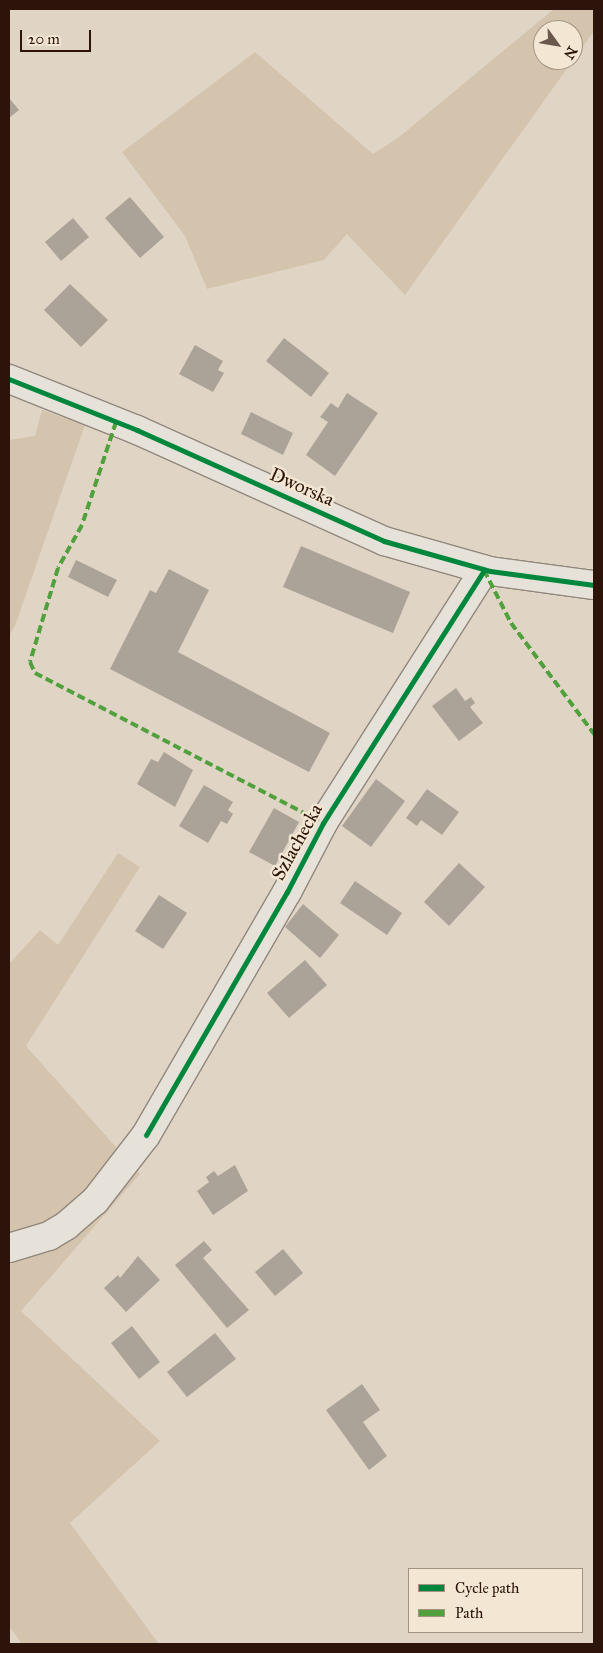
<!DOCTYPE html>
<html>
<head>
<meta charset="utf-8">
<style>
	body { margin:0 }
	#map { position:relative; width:603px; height:1653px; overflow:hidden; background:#e0d5c5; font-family:"IM FELL Great Primer",serif }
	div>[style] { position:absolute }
	.green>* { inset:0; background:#d4c4ae }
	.building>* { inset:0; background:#aca398 }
	.roads { filter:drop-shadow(1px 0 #91877d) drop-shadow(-1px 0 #91877d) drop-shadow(0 1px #91877d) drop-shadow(0 -1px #91877d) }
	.minor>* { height:28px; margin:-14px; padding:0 14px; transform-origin:14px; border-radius:14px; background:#e7e2d9 }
	.quiet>* { height:4px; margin-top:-2px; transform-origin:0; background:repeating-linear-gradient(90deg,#51a03e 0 8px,transparent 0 12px) }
	.cycleway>* { height:5px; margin:-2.5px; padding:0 2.5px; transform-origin:2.5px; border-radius:2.5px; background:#00873e }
	span { translate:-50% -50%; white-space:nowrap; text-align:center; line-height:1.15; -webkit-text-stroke:5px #f3e6d2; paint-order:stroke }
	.street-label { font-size:19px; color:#2c140b }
	.frame { position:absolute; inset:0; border:10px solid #2c140b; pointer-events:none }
	.legend { position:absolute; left:408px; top:1568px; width:175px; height:65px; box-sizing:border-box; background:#f3e6d2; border:1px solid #a39282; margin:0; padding:6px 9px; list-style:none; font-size:15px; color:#2c140b }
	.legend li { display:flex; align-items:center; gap:10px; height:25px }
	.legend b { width:25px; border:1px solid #a39282 }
	.north { position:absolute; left:533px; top:20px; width:50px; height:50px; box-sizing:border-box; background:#f3e6d2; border:1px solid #a39282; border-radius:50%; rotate:122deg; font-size:14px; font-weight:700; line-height:20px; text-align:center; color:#2c140b }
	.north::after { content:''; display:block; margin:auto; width:18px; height:22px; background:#6b584c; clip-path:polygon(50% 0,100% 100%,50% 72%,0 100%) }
	.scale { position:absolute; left:20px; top:30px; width:71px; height:22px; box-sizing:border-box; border:2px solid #2c140b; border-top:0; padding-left:6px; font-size:15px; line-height:18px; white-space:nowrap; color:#2c140b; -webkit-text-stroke:4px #f3e6d2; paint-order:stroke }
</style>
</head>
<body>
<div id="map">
	<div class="green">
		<div style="clip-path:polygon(evenodd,554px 9px,594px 9px,594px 31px,405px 295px,347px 234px,324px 260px,207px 289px,185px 236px,122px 152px,255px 52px,373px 154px,399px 137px,554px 9px,543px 30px,573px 30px,573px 60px,543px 60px,543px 30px)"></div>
		<div style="clip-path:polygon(42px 410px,85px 425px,15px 626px,9px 636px,9px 440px,35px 436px)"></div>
		<div style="clip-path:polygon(118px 853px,140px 867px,26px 1046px,140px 1174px,21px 1311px,160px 1441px,70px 1523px,159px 1644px,22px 1644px,9px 1626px,9px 964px,40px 930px,58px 945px)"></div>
	</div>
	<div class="building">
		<div style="clip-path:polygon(9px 98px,19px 110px,9px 118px)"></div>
		<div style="clip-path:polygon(130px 197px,164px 237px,140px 258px,105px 218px)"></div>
		<div style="clip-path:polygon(73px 218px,89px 237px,61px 261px,45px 242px)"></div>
		<div style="clip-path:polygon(70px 284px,108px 320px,81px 347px,44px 310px)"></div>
		<div style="clip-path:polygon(284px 338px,329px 373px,311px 397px,266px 361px)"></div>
		<div style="clip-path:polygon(195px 345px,223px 361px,218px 370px,224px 373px,213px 392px,179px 374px)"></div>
		<div style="clip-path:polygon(347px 393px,378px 413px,335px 476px,306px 455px,328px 422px,320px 417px,331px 403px,338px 408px)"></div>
		<div style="clip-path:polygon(251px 412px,293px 433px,283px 455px,241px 434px)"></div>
		<div style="clip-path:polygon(301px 546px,410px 592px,393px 633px,283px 587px)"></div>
		<div style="clip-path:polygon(76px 560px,117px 580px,108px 597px,68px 577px)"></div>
		<div style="clip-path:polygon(169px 569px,209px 590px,178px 652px,330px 733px,309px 772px,110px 669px,150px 590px,156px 593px)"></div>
		<div style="clip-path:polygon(456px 688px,465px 701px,471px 697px,475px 703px,470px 707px,483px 723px,459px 741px,432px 706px)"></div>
		<div style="clip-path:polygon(164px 752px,193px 770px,175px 807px,137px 784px,151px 759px,158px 762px)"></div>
		<div style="clip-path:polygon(376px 779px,405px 801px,371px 847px,342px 826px)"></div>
		<div style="clip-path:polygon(204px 785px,233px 802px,228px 810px,233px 814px,227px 824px,221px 821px,208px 843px,179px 826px)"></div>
		<div style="clip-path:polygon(427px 789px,459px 812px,442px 835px,421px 820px,417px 826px,406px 818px)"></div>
		<div style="clip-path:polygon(274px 808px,299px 822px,275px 866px,249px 852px)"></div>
		<div style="clip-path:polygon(459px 863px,485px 887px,449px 926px,424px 902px)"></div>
		<div style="clip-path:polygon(355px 881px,402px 913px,387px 935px,340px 903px)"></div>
		<div style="clip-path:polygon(159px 895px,187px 913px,163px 949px,135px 931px)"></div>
		<div style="clip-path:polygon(303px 904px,339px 935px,320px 958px,285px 927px)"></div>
		<div style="clip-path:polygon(305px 960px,327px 985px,289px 1018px,267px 993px)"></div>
		<div style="clip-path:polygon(235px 1165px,248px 1191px,213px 1215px,197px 1191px,209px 1182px,206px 1177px,214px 1171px,218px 1176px)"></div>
		<div style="clip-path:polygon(204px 1241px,212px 1250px,203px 1258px,249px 1310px,227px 1328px,175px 1265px)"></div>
		<div style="clip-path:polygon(283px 1249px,303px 1273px,275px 1296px,255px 1272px)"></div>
		<div style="clip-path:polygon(138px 1256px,160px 1280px,126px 1312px,104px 1288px,118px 1275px,120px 1278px)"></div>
		<div style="clip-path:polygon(132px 1326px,160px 1362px,139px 1379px,111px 1343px)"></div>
		<div style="clip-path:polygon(215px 1333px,236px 1359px,187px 1397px,167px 1372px)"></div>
		<div style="clip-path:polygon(362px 1384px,380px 1410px,363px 1422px,387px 1456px,369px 1470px,326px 1410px)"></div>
	</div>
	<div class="roads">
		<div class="minor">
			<div style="left:9px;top:379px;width:138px;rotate:21.7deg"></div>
			<div style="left:137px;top:430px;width:271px;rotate:24.2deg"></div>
			<div style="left:384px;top:541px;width:110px;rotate:15.8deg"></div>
			<div style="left:490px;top:571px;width:105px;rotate:7.7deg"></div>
			<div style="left:9px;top:1248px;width:42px;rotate:-16.7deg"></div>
			<div style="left:49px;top:1236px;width:21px;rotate:-31deg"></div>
			<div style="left:67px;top:1225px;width:37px;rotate:-41deg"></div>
			<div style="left:95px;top:1201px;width:83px;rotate:-52.3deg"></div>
			<div style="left:146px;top:1135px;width:281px;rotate:-59.9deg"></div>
			<div style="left:287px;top:892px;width:78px;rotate:-62.4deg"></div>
			<div style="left:323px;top:823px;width:300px;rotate:-57.5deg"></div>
		</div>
	</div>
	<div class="quiet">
		<div style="left:116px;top:422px;width:108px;rotate:108.3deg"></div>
		<div style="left:82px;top:525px;width:49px;rotate:119.2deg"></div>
		<div style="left:58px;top:568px;width:98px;rotate:106.6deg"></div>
		<div style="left:30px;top:662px;width:12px;rotate:66deg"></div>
		<div style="left:35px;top:673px;width:325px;rotate:27.5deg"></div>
		<div style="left:484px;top:570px;width:59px;rotate:63deg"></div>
		<div style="left:511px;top:623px;width:139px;rotate:53.2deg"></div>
	</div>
	<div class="cycleway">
		<div style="left:9px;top:379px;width:138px;rotate:21.7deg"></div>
		<div style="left:137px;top:430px;width:271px;rotate:24.2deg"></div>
		<div style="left:384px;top:541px;width:110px;rotate:15.8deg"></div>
		<div style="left:490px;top:571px;width:105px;rotate:7.7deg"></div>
		<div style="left:146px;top:1135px;width:281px;rotate:-59.9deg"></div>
		<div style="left:287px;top:892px;width:78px;rotate:-62.4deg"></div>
		<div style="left:323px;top:823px;width:300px;rotate:-57.5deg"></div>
	</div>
	<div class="street-label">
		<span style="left:302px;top:487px;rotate:24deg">Dworska</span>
		<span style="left:297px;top:842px;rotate:-61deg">Szlachecka</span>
	</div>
	<div class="frame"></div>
	<ul class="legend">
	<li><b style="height:6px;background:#00873e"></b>Cycle path</li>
	<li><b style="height:6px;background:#51a03e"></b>Path</li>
	</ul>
	<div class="north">N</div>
	<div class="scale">20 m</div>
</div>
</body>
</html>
